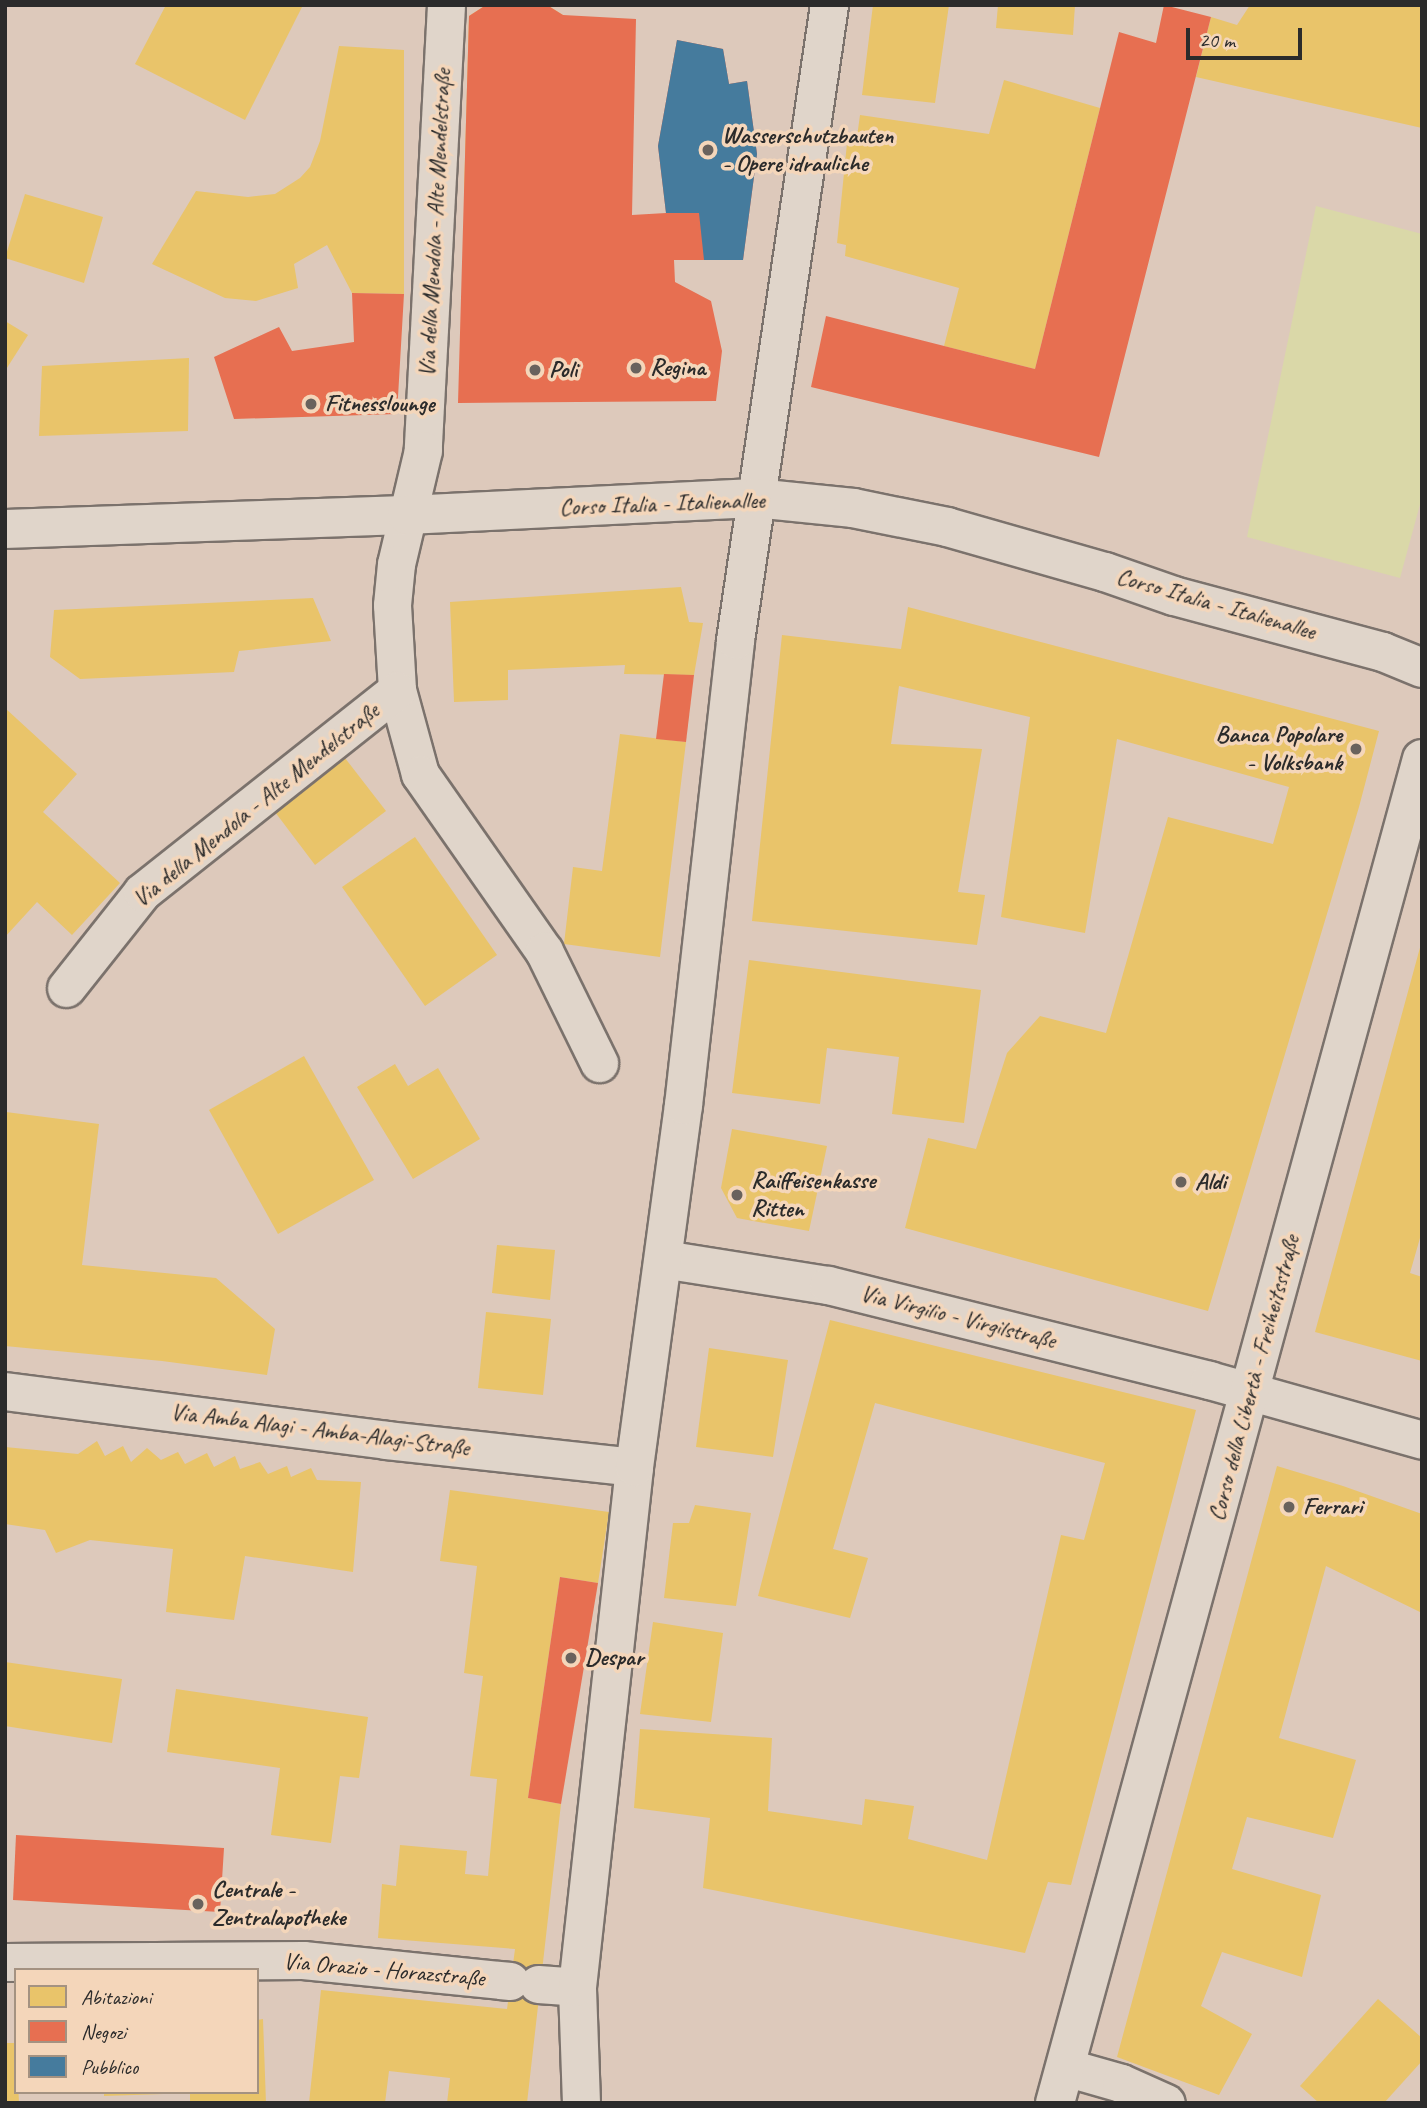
<!DOCTYPE html>
<html>
<head>
<meta charset="utf-8">
<style>
	body { margin:0 }
	#map { position:relative; width:1427px; height:2108px; overflow:hidden; background:#ddc9bb; font-family:Caveat,sans-serif }
	div>[style] { position:absolute }
	.green>* { inset:0; background:#dad8a8 }
	.homes>* { inset:0; background:#e9c46a }
	.shops>* { inset:0; background:#e76f51 }
	.public>* { inset:0; background:#457b9d }
	.roads { filter:drop-shadow(2px 0 #7b726c) drop-shadow(-2px 0 #7b726c) drop-shadow(0 2px #7b726c) drop-shadow(0 -2px #7b726c) }
	.minor>* { height:37px; margin:-18.5px; padding:0 18.5px; transform-origin:18.5px; border-radius:18.5px; background:#e0d5ca }
	.primary>* { height:38px; margin:-19px; padding:0 19px; transform-origin:19px; border-radius:19px; background:#e0d5ca }
	.dots>* { width:19px; height:19px; translate:-50% -50%; box-sizing:border-box; border:4px solid #f4d6ba; border-radius:50% }
	span { translate:-50% -50%; white-space:nowrap; text-align:center; line-height:1.15; -webkit-text-stroke:7px #f4d6ba; paint-order:stroke }
	.poi-label { font-size:24px; color:#2b2b2b; font-weight:700 }
	.left { translate:0 -50%; text-align:left }
	.right { translate:-100% -50%; text-align:right }
	.street-label { font-size:24px; color:#2b2b2b }
	.frame { position:absolute; inset:0; border:7px solid #2b2b2b; pointer-events:none }
	.legend { position:absolute; left:14px; top:1968px; width:245px; height:126px; box-sizing:border-box; background:#f4d6ba; border:2px solid #a49281; margin:0; padding:9px 12px; list-style:none; font-size:21px; color:#2b2b2b }
	.legend li { display:flex; align-items:center; gap:14px; height:35px }
	.legend b { width:35px; border:2px solid #a49281 }
	.scale { position:absolute; left:1186px; top:28px; width:116px; height:32px; box-sizing:border-box; border:4px solid #2b2b2b; border-top:0; padding-left:9px; font-size:21px; line-height:24px; white-space:nowrap; color:#2b2b2b; -webkit-text-stroke:5px #f4d6ba; paint-order:stroke }
</style>
</head>
<body>
<div id="map">
	<div class="green">
		<div style="clip-path:polygon(1316px 206px,1422px 234px,1422px 497px,1400px 578px,1247px 537px)"></div>
	</div>
	<div class="homes">
		<div style="clip-path:polygon(166px 5px,302px 7px,245px 120px,135px 64px)"></div>
		<div style="clip-path:polygon(486px 5px,547px 5px,563px 15px,558px 200px,532px 212px,493px 210px,464px 192px,469px 16px)"></div>
		<div style="clip-path:polygon(873px 5px,949px 5px,935px 103px,862px 95px)"></div>
		<div style="clip-path:polygon(998px 5px,1075px 5px,1073px 35px,996px 28px)"></div>
		<div style="clip-path:polygon(1250px 5px,1422px 5px,1422px 128px,1196px 77px,1211px 17px,1237px 25px)"></div>
		<div style="clip-path:polygon(339px 46px,404px 50px,404px 294px,352px 293px,327px 245px,294px 264px,298px 288px,256px 301px,225px 298px,152px 264px,196px 191px,248px 197px,275px 194px,300px 178px,310px 167px,320px 141px)"></div>
		<div style="clip-path:polygon(1004px 80px,1100px 108px,1035px 369px,944px 346px,959px 288px,845px 256px,846px 245px,837px 243px,847px 143px,856px 144px,860px 115px,989px 134px)"></div>
		<div style="clip-path:polygon(25px 194px,103px 217px,84px 283px,5px 258px)"></div>
		<div style="clip-path:polygon(5px 321px,28px 335px,5px 371px)"></div>
		<div style="clip-path:polygon(189px 358px,188px 431px,39px 436px,42px 366px)"></div>
		<div style="clip-path:polygon(681px 587px,689px 622px,703px 623px,694px 675px,624px 674px,625px 665px,508px 670px,508px 700px,454px 702px,450px 602px)"></div>
		<div style="clip-path:polygon(313px 598px,331px 641px,239px 651px,234px 672px,80px 679px,50px 657px,54px 610px)"></div>
		<div style="clip-path:polygon(908px 607px,1379px 731px,1359px 807px,1208px 1311px,905px 1228px,928px 1138px,976px 1149px,1007px 1053px,1040px 1016px,1106px 1033px,1168px 817px,1273px 844px,1289px 787px,1117px 739px,1085px 933px,1001px 917px,1030px 717px,899px 686px,891px 744px,982px 749px,958px 892px,985px 895px,977px 945px,752px 921px,782px 635px,901px 649px)"></div>
		<div style="clip-path:polygon(5px 708px,77px 774px,43px 812px,120px 883px,72px 935px,37px 902px,5px 937px)"></div>
		<div style="clip-path:polygon(620px 734px,686px 742px,660px 957px,564px 944px,573px 867px,602px 871px)"></div>
		<div style="clip-path:polygon(345px 758px,386px 811px,315px 865px,275px 812px)"></div>
		<div style="clip-path:polygon(415px 837px,497px 955px,425px 1006px,342px 887px)"></div>
		<div style="clip-path:polygon(1421px 944px,1422px 1231px,1410px 1273px,1422px 1277px,1422px 1361px,1315px 1332px)"></div>
		<div style="clip-path:polygon(749px 960px,981px 990px,964px 1123px,892px 1114px,899px 1057px,827px 1048px,820px 1104px,732px 1093px)"></div>
		<div style="clip-path:polygon(304px 1056px,374px 1180px,278px 1234px,209px 1110px)"></div>
		<div style="clip-path:polygon(395px 1064px,408px 1086px,438px 1068px,480px 1139px,413px 1179px,357px 1087px)"></div>
		<div style="clip-path:polygon(6px 1112px,99px 1124px,82px 1265px,216px 1278px,275px 1329px,267px 1375px,162px 1361px,5px 1346px)"></div>
		<div style="clip-path:polygon(732px 1129px,827px 1146px,809px 1231px,737px 1218px,721px 1188px)"></div>
		<div style="clip-path:polygon(497px 1245px,555px 1250px,550px 1300px,492px 1293px)"></div>
		<div style="clip-path:polygon(486px 1312px,551px 1319px,543px 1395px,478px 1388px)"></div>
		<div style="clip-path:polygon(830px 1320px,1196px 1410px,1071px 1885px,1048px 1882px,1025px 1953px,703px 1888px,710px 1818px,634px 1808px,640px 1729px,772px 1738px,768px 1811px,862px 1825px,865px 1799px,914px 1806px,908px 1839px,987px 1860px,1061px 1535px,1084px 1540px,1105px 1463px,875px 1403px,833px 1549px,868px 1558px,850px 1618px,758px 1596px)"></div>
		<div style="clip-path:polygon(709px 1348px,788px 1360px,773px 1457px,696px 1447px)"></div>
		<div style="clip-path:polygon(97px 1441px,105px 1456px,123px 1446px,131px 1462px,147px 1448px,161px 1460px,178px 1452px,185px 1464px,207px 1453px,214px 1467px,235px 1456px,240px 1469px,260px 1462px,268px 1474px,287px 1466px,291px 1477px,311px 1468px,317px 1480px,361px 1482px,353px 1572px,245px 1556px,234px 1620px,166px 1612px,173px 1549px,90px 1540px,56px 1553px,45px 1530px,5px 1524px,5px 1447px,78px 1454px)"></div>
		<div style="clip-path:polygon(1277px 1466px,1343px 1486px,1422px 1514px,1422px 1613px,1326px 1566px,1279px 1738px,1356px 1760px,1333px 1838px,1247px 1817px,1232px 1869px,1321px 1895px,1302px 1977px,1222px 1952px,1201px 2006px,1252px 2034px,1219px 2095px,1117px 2057px)"></div>
		<div style="clip-path:polygon(450px 1490px,609px 1512px,598px 1583px,560px 1577px,528px 1798px,561px 1804px,527px 2103px,447px 2103px,450px 2078px,389px 2071px,385px 2103px,309px 2103px,321px 1990px,507px 2009px,515px 1949px,378px 1938px,382px 1884px,396px 1886px,400px 1845px,467px 1851px,465px 1874px,488px 1876px,497px 1779px,470px 1776px,483px 1676px,464px 1673px,477px 1566px,440px 1561px)"></div>
		<div style="clip-path:polygon(695px 1505px,751px 1513px,736px 1606px,664px 1598px,673px 1523px,689px 1523px)"></div>
		<div style="clip-path:polygon(653px 1622px,723px 1633px,711px 1722px,640px 1714px)"></div>
		<div style="clip-path:polygon(5px 1662px,122px 1679px,112px 1743px,5px 1726px)"></div>
		<div style="clip-path:polygon(176px 1689px,368px 1717px,359px 1778px,340px 1776px,331px 1843px,271px 1835px,280px 1768px,167px 1752px)"></div>
		<div style="clip-path:polygon(1378px 1999px,1422px 2038px,1422px 2061px,1384px 2103px,1319px 2103px,1300px 2086px)"></div>
		<div style="clip-path:polygon(263px 2019px,266px 2103px,190px 2103px,190px 2092px,257px 2092px,257px 2020px)"></div>
		<div style="clip-path:polygon(5px 2043px,16px 2043px,19px 2103px,5px 2103px)"></div>
		<div style="clip-path:polygon(104px 2092px,163px 2092px,163px 2094px,104px 2096px)"></div>
	</div>
	<div class="shops">
		<div style="clip-path:polygon(486px 5px,547px 5px,563px 15px,636px 19px,632px 215px,666px 213px,658px 146px,677px 40px,723px 49px,729px 84px,747px 81px,757px 154px,743px 260px,674px 260px,675px 282px,711px 301px,722px 351px,716px 401px,458px 403px,469px 16px)"></div>
		<div style="clip-path:polygon(1164px 5px,1211px 17px,1099px 457px,811px 387px,826px 316px,1035px 369px,1119px 32px,1156px 43px)"></div>
		<div style="clip-path:polygon(352px 293px,404px 294px,397px 414px,234px 419px,214px 357px,279px 327px,292px 351px,354px 342px)"></div>
		<div style="clip-path:polygon(664px 674px,694px 675px,686px 742px,656px 739px)"></div>
		<div style="clip-path:polygon(560px 1577px,598px 1583px,561px 1804px,528px 1798px)"></div>
		<div style="clip-path:polygon(16px 1835px,224px 1848px,220px 1912px,13px 1900px)"></div>
	</div>
	<div class="public">
		<div style="clip-path:polygon(677px 40px,723px 49px,729px 84px,747px 81px,757px 154px,743px 260px,704px 260px,699px 213px,666px 213px,658px 146px)"></div>
	</div>
	<div class="roads">
		<div class="minor">
			<div style="left:446px;top:5px;width:446px;rotate:93deg"></div>
			<div style="left:423px;top:450px;width:117px;rotate:103.3deg"></div>
			<div style="left:396px;top:564px;width:41px;rotate:95.6deg"></div>
			<div style="left:392px;top:605px;width:85px;rotate:86.6deg"></div>
			<div style="left:397px;top:690px;width:87px;rotate:74.7deg"></div>
			<div style="left:420px;top:774px;width:216px;rotate:55deg"></div>
			<div style="left:544px;top:951px;width:125px;rotate:63.8deg"></div>
			<div style="left:66px;top:988px;width:122px;rotate:-51.6deg"></div>
			<div style="left:142px;top:892px;width:325px;rotate:-38.4deg"></div>
			<div style="left:663px;top:1259px;width:167px;rotate:9deg"></div>
			<div style="left:828px;top:1285px;width:393px;rotate:14deg"></div>
			<div style="left:1209px;top:1380px;width:221px;rotate:15.7deg"></div>
			<div style="left:5px;top:1391px;width:384px;rotate:7.3deg"></div>
			<div style="left:386px;top:1440px;width:249px;rotate:6.2deg"></div>
			<div style="left:5px;top:1962px;width:298px;rotate:-0.4deg"></div>
			<div style="left:303px;top:1960px;width:208px;rotate:5.8deg"></div>
			<div style="left:538px;top:1984px;width:39px;rotate:4deg"></div>
			<div style="left:1065px;top:2067px;width:58px;rotate:15.9deg"></div>
			<div style="left:1121px;top:2083px;width:49px;rotate:24deg"></div>
			<div style="left:581px;top:2103px;width:116px;rotate:-92deg"></div>
			<div style="left:577px;top:1987px;width:523px;rotate:-83.74deg"></div>
			<div style="left:634px;top:1467px;width:365px;rotate:-82.3deg"></div>
			<div style="left:683px;top:1105px;width:468px;rotate:-83.6deg"></div>
			<div style="left:735px;top:640px;width:642px;rotate:-81.58deg"></div>
		</div>
		<div class="primary">
			<div style="left:5px;top:529px;width:402px;rotate:-2deg"></div>
			<div style="left:407px;top:515px;width:348px;rotate:-2.8deg"></div>
			<div style="left:755px;top:498px;width:99px;rotate:5.8deg"></div>
			<div style="left:853px;top:508px;width:96px;rotate:11.4deg"></div>
			<div style="left:947px;top:527px;width:164px;rotate:15.9deg"></div>
			<div style="left:1105px;top:572px;width:73px;rotate:19.2deg"></div>
			<div style="left:1174px;top:596px;width:216px;rotate:15deg"></div>
			<div style="left:1383px;top:652px;width:42px;rotate:22.3deg"></div>
			<div style="left:1055px;top:2103px;width:1393px;rotate:-74.73deg"></div>
		</div>
	</div>
	<div class="dots">
		<div style="left:708px;top:150px;background:#69625d"></div>
		<div style="left:636px;top:368px;background:#69625d"></div>
		<div style="left:535px;top:370px;background:#69625d"></div>
		<div style="left:311px;top:404px;background:#69625d"></div>
		<div style="left:1356px;top:749px;background:#69625d"></div>
		<div style="left:1181px;top:1182px;background:#69625d"></div>
		<div style="left:737px;top:1195px;background:#69625d"></div>
		<div style="left:1289px;top:1507px;background:#69625d"></div>
		<div style="left:571px;top:1658px;background:#69625d"></div>
		<div style="left:198px;top:1904px;background:#69625d"></div>
	</div>
	<div class="poi-label">
		<span class="left" style="left:722px;top:150px">Wasserschutzbauten<br>- Opere idrauliche</span>
		<span class="left" style="left:650px;top:368px">Regina</span>
		<span class="left" style="left:549px;top:370px">Poli</span>
		<span class="left" style="left:325px;top:404px">Fitnesslounge</span>
		<span class="right" style="left:1342px;top:749px">Banca Popolare<br>- Volksbank</span>
		<span class="left" style="left:751px;top:1195px">Raiffeisenkasse<br>Ritten</span>
		<span class="left" style="left:1195px;top:1182px">Aldi</span>
		<span class="left" style="left:1303px;top:1507px">Ferrari</span>
		<span class="left" style="left:585px;top:1658px">Despar</span>
		<span class="left" style="left:212px;top:1904px">Centrale -<br>Zentralapotheke</span>
	</div>
	<div class="street-label">
		<span style="left:435px;top:223px;rotate:-87deg">Via della Mendola - Alte Mendelstraße</span>
		<span style="left:662px;top:504px;rotate:-2deg">Corso Italia - Italienallee</span>
		<span style="left:1216px;top:604px;rotate:16deg">Corso Italia - Italienallee</span>
		<span style="left:256px;top:805px;rotate:-39deg">Via della Mendola - Alte Mendelstraße</span>
		<span style="left:958px;top:1317px;rotate:14deg">Via Virgilio - Virgilstraße</span>
		<span style="left:1254px;top:1378px;rotate:-75deg">Corso della Libertà - Freiheitsstraße</span>
		<span style="left:320px;top:1430px;rotate:7deg">Via Amba Alagi - Amba-Alagi-Straße</span>
		<span style="left:384px;top:1970px;rotate:5deg">Via Orazio - Horazstraße</span>
	</div>
	<div class="frame"></div>
	<ul class="legend">
	<li><b style="height:19px;background:#e9c46a"></b>Abitazioni</li>
	<li><b style="height:19px;background:#e76f51"></b>Negozi</li>
	<li><b style="height:19px;background:#457b9d"></b>Pubblico</li>
	</ul>
	<div class="scale">20 m</div>
</div>
</body>
</html>
